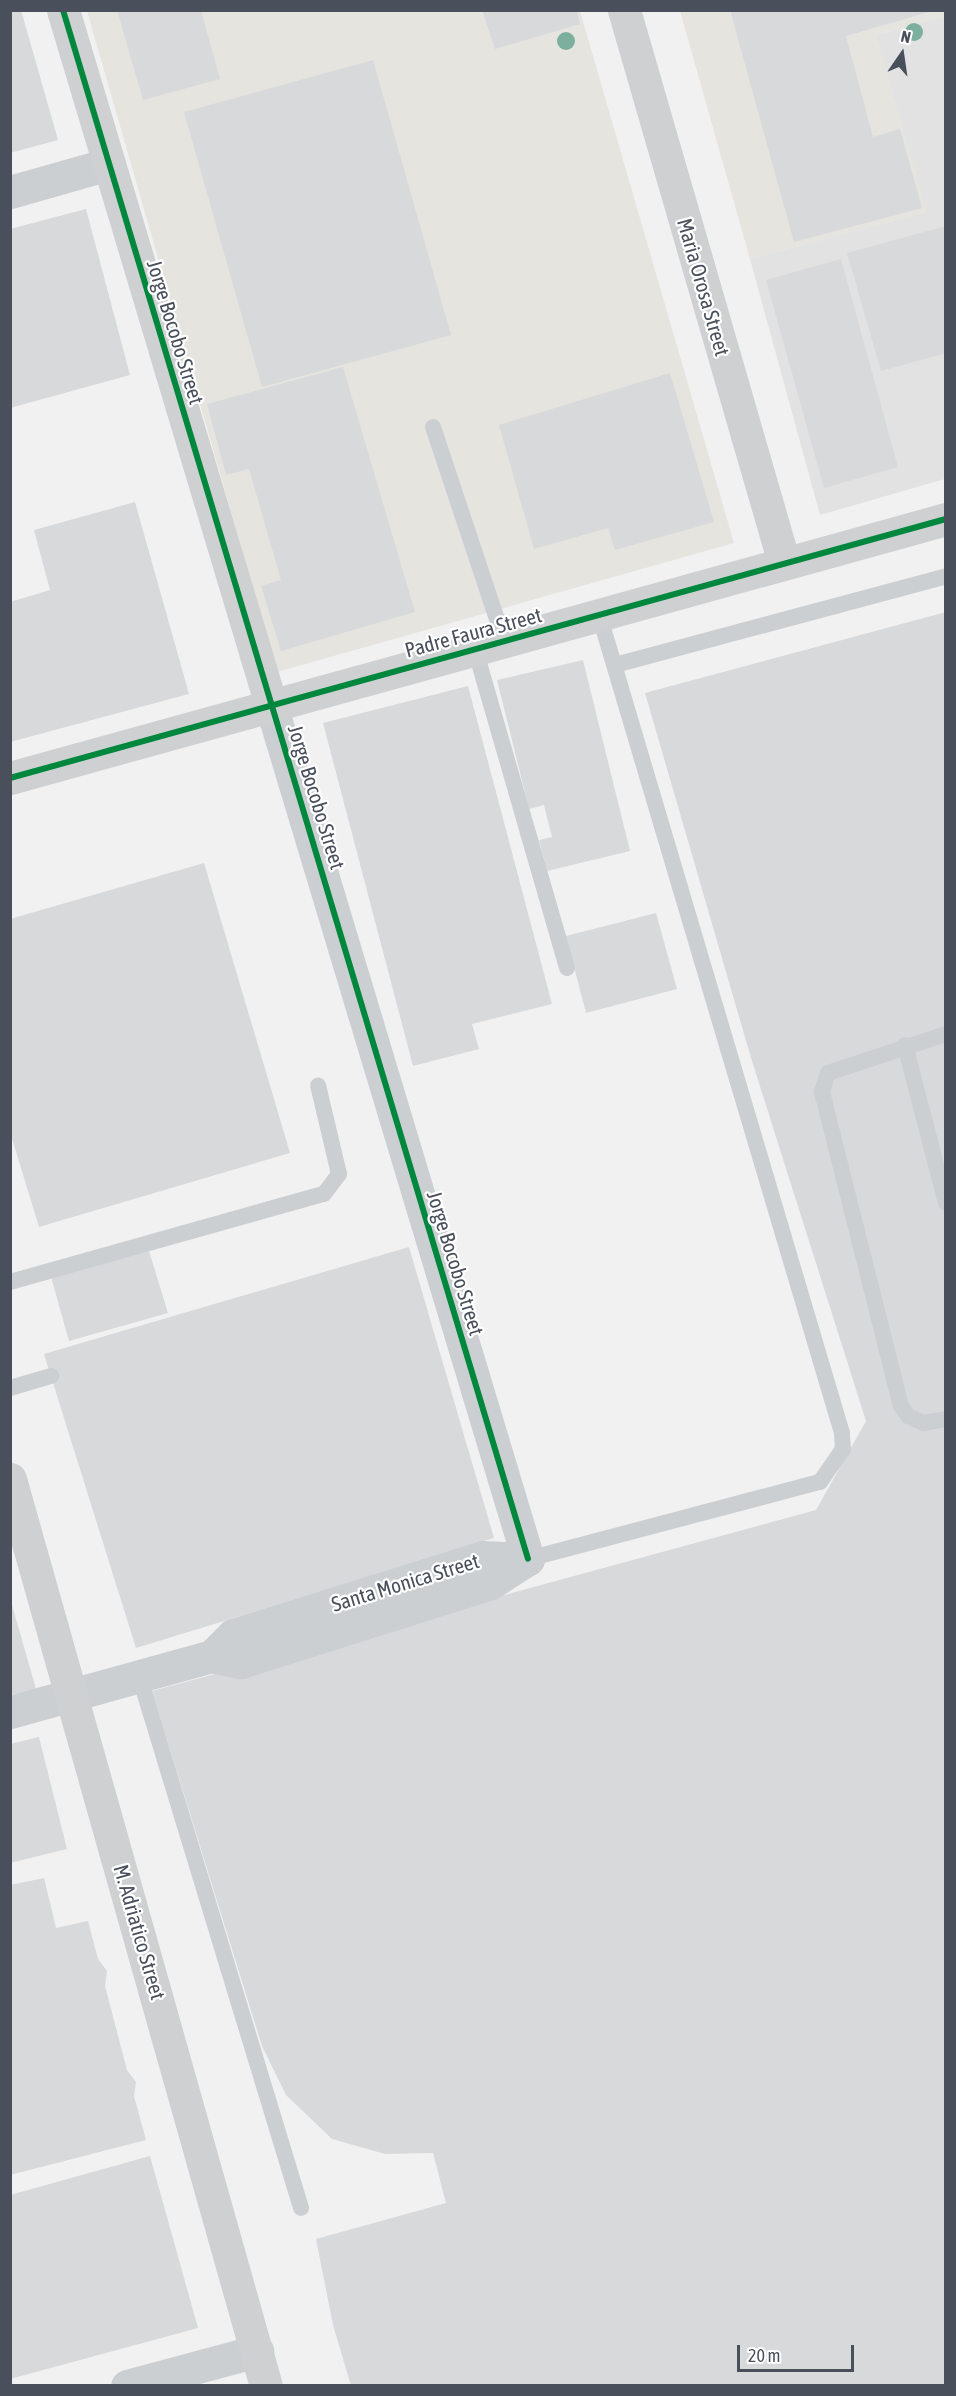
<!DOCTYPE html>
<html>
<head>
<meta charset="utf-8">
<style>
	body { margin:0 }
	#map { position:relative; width:956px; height:2396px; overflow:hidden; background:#f1f1f1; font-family:"Asap Condensed",sans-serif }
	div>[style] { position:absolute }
	.commercial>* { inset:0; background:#e5e4df }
	.education>* { inset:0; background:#e3e2e2 }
	.building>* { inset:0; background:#d8d9db }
	.lane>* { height:16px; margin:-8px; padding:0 8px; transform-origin:8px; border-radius:8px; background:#cccfd2 }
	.street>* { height:33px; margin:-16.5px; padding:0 16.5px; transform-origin:16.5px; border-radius:16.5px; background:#cccfd2 }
	.secondary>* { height:33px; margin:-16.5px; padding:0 16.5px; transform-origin:16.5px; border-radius:16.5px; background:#ced0d2 }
	.cycleway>* { height:6px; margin:-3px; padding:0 3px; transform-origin:3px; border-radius:3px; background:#00873e }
	.trees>* { width:18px; height:18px; margin:-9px; border-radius:50%; background:#7daf9e }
	span { translate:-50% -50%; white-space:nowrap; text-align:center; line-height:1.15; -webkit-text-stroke:4.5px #fff; paint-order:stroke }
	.street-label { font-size:21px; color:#49505c }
	.frame { position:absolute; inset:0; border:12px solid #49505c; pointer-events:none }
	.north { position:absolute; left:872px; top:24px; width:60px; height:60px; -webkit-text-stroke:4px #fff; paint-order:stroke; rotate:13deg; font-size:16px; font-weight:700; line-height:24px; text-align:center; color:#49505c }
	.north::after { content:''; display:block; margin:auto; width:21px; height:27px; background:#49505c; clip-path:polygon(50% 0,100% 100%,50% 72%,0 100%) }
	.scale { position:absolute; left:737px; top:2345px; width:117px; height:27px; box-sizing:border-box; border:3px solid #49505c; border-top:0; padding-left:8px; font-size:18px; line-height:21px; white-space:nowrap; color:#49505c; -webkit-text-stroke:4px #fff; paint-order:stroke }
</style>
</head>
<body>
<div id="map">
	<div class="commercial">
		<div style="clip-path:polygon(87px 11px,580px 11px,734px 543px,277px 672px)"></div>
		<div style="clip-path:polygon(680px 11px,945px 11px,945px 16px,876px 35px,928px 212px,750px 259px)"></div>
	</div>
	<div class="education">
		<div style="clip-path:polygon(945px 16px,945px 479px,820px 515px,750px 259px,927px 212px,876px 35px)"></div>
	</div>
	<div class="building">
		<div style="clip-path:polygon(10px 10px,21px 10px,58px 140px,10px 153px)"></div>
		<div style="clip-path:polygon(117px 10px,201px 10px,220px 79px,143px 100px)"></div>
		<div style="clip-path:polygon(482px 10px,577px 10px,580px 24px,495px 49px)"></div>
		<div style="clip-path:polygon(730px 10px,936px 10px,846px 36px,873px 137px,900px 129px,922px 208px,794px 242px)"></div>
		<div style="clip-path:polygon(373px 60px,451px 335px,262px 387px,184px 112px)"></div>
		<div style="clip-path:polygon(86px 209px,130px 375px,10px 408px,10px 229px)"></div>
		<div style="clip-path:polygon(946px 226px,946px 353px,881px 371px,847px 253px)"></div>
		<div style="clip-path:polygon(841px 259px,898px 467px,824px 488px,766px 280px)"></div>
		<div style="clip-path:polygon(343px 367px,415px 612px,281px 651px,261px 586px,281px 580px,249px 469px,226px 475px,207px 404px)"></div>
		<div style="clip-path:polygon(670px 373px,714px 522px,615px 550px,608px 528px,534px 549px,499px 425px)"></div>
		<div style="clip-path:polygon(135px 502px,189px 694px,10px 742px,10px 602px,50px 590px,34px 530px)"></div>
		<div style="clip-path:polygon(946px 612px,946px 2386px,351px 2386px,333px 2325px,316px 2239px,446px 2203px,433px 2153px,385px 2154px,332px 2139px,286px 2095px,262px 2046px,152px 1691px,816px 1510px,866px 1421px,751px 1058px,645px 693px)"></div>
		<div style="clip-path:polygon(583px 660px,630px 851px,547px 871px,539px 840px,552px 837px,544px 805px,529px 809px,497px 680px)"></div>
		<div style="clip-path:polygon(468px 686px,552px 1004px,472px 1024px,479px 1049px,413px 1066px,323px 723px)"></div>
		<div style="clip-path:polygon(204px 863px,290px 1153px,39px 1227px,10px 1132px,10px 919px)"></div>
		<div style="clip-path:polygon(656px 913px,677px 989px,586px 1013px,566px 936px)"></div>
		<div style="clip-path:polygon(409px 1247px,494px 1538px,136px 1648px,44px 1354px)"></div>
		<div style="clip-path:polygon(149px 1251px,168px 1313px,69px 1341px,51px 1277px)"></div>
		<div style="clip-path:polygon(10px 1598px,36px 1689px,10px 1695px)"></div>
		<div style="clip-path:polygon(39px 1737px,67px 1849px,10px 1863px,10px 1744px)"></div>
		<div style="clip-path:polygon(44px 1878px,56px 1928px,88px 1921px,98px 1959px,107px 1971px,105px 1986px,127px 2070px,136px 2082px,134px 2096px,146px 2140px,10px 2175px,10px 1885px)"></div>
		<div style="clip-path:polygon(150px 2156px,198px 2328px,10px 2379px,10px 2195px)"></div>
	</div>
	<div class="lane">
		<div style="left:433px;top:427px;width:225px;rotate:71.6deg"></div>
		<div style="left:475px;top:649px;width:332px;rotate:73.9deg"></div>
		<div style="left:615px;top:665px;width:343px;rotate:-15deg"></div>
		<div style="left:946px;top:1034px;width:124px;rotate:161.7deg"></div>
		<div style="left:828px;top:1073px;width:20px;rotate:108deg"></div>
		<div style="left:822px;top:1092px;width:324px;rotate:75.9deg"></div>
		<div style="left:901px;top:1406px;width:12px;rotate:55deg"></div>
		<div style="left:908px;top:1416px;width:17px;rotate:25deg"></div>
		<div style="left:923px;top:1423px;width:23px;rotate:-10deg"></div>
		<div style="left:905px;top:1045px;width:163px;rotate:75.5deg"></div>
		<div style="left:10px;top:1282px;width:326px;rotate:-15.7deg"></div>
		<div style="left:324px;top:1194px;width:25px;rotate:-53deg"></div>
		<div style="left:339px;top:1174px;width:91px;rotate:-103.3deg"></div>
		<div style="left:10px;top:1388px;width:43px;rotate:-16.3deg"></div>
		<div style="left:528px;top:1559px;width:302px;rotate:-14.8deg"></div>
		<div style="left:820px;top:1482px;width:40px;rotate:-55.1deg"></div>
		<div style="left:843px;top:1449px;width:16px;rotate:-94deg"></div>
		<div style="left:842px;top:1433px;width:854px;rotate:-106.53deg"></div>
		<div style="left:139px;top:1675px;width:557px;rotate:73.09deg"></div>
	</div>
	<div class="street">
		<div style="left:10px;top:192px;width:103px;rotate:-15.8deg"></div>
		<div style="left:271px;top:705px;width:892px;rotate:73.25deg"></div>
		<div style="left:212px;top:1656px;width:30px;rotate:-45deg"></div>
		<div style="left:233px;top:1635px;width:262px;rotate:-17.3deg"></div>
		<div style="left:483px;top:1557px;width:45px;rotate:2.5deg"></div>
		<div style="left:10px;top:1712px;width:210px;rotate:-15.5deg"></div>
		<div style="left:212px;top:1656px;width:30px;rotate:12deg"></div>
		<div style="left:241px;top:1662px;width:260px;rotate:-17.5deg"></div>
		<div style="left:489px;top:1584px;width:46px;rotate:-32.7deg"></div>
		<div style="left:127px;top:2386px;width:135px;rotate:-15.1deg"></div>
	</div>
	<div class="secondary">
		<div style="left:63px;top:10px;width:725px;rotate:73.34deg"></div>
		<div style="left:624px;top:10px;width:576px;rotate:73.86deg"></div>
		<div style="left:10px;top:778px;width:971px;rotate:-15.47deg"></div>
		<div style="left:10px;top:1479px;width:942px;rotate:74.24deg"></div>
	</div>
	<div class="cycleway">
		<div style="left:63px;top:10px;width:1617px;rotate:73.29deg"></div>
		<div style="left:10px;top:778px;width:971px;rotate:-15.47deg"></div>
	</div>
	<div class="trees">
		<div style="left:914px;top:32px"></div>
		<div style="left:566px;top:41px"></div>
	</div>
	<div class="street-label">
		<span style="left:704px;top:287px;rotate:74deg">Maria Orosa Street</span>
		<span style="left:176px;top:332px;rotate:73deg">Jorge Bocobo Street</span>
		<span style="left:473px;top:632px;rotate:-15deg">Padre Faura Street</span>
		<span style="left:317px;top:797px;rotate:73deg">Jorge Bocobo Street</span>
		<span style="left:456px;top:1263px;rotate:73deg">Jorge Bocobo Street</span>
		<span style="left:405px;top:1582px;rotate:-17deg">Santa Monica Street</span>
		<span style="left:140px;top:1932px;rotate:74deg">M. Adriatico Street</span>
	</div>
	<div class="frame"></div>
	<div class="north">N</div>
	<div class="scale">20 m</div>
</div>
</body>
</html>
